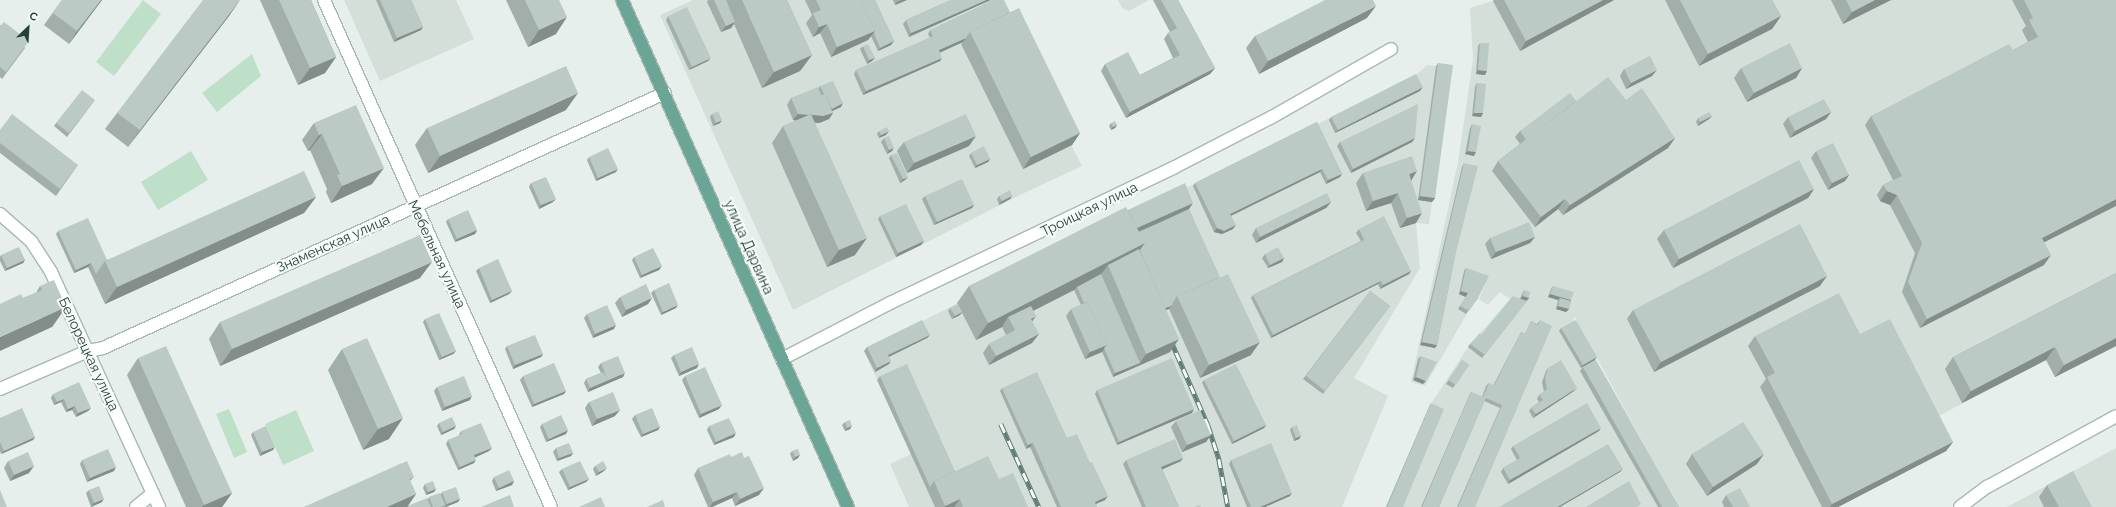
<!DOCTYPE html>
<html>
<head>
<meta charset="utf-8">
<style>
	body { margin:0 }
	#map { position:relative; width:2116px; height:507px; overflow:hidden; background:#e6efeb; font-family:Raleway,sans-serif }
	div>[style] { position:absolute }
	.built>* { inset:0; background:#d4dfda }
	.green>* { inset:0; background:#bfe0c8 }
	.roads { filter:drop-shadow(1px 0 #a8b8b2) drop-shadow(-1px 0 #a8b8b2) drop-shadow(0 1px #a8b8b2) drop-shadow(0 -1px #a8b8b2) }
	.minor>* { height:12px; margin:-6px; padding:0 6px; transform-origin:6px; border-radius:6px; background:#fff }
	.primary>* { height:12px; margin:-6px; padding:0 6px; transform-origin:6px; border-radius:6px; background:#6aa596 }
	.rail>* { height:4.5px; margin-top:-2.25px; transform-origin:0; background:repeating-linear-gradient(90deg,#f7fbf9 0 9px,#5f7d75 0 18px); box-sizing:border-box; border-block:1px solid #5f7d75 }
	.wall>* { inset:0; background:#a1aea9 }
	.shaded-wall>* { inset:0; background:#838d89 }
	.building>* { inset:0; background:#bbcac4 }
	span { translate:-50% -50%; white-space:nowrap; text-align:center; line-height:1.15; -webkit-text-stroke:4px #f7fbf9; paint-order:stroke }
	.street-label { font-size:14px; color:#24423a }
	.north { position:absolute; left:8px; top:8px; width:40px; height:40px; -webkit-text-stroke:3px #f7fbf9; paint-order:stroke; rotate:25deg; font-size:11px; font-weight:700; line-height:16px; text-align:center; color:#24423a }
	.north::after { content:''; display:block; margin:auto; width:14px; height:18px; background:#24423a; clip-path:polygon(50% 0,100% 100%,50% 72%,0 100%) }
</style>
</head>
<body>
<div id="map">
	<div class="built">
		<div style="clip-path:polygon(344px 0,456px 0,474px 39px,380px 81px)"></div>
		<div style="clip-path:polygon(693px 0,991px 0,940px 23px,996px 0,1082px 166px,1020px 195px,793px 310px,660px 15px)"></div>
		<div style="clip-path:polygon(1118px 0,1149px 0,1129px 11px,1122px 8px)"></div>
		<div style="clip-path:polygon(1496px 0,2116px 0,2116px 346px,2055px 377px,2046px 360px,1929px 421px,1946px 451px,1838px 507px,1678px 507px,1574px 316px,1574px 323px,1595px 360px,1594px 363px,1675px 507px,1386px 507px,1429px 407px,1468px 347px,1510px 299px,1500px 292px,1488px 305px,1483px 302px,1479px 299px,1487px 279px,1425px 386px,1411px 382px,1458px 162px,1473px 60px,1470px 8px)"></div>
		<div style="clip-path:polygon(1427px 65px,1450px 68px,1429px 224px,1416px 223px,1420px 268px,1354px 378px,1388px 396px,1342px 507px,909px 507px,890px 464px,911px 454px,864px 351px,1114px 223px,1414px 77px)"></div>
		<div style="clip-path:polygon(2116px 448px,2116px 507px,2007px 507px)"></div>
	</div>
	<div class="green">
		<div style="clip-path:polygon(143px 0,161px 14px,114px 76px,96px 62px)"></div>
		<div style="clip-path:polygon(252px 54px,261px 76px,217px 112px,202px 93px)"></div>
		<div style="clip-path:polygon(191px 151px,208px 180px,158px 210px,141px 182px)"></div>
		<div style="clip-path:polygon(229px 409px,247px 452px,234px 458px,216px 414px)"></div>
		<div style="clip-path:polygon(296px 410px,314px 451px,283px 465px,265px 424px)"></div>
	</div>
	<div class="roads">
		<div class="minor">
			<div style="left:324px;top:0;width:555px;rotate:65.88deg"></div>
			<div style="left:0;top:214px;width:41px;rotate:41.1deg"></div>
			<div style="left:31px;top:241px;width:37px;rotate:57deg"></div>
			<div style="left:51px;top:272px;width:259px;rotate:65.3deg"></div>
			<div style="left:782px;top:359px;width:122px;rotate:-27.4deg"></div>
			<div style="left:890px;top:303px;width:314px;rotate:-25.5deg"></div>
			<div style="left:1173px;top:168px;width:111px;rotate:-27.3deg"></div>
			<div style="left:1272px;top:117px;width:137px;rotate:-29.7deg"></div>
			<div style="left:0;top:389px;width:96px;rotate:-23.4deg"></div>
			<div style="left:88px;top:351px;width:15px;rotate:-11deg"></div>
			<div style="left:103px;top:348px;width:617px;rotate:-24.41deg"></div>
			<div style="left:136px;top:507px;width:22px;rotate:-39deg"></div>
			<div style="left:1960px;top:507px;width:34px;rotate:-37deg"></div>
			<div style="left:1987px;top:487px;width:147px;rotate:-28.8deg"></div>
		</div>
		<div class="primary">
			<div style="left:622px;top:0;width:555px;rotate:65.97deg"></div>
		</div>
	</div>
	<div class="rail">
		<div style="left:1169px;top:336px;width:97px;rotate:66.3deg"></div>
		<div style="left:1208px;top:425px;width:36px;rotate:72deg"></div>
		<div style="left:1219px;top:459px;width:49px;rotate:79.4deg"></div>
		<div style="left:1001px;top:424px;width:91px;rotate:65.4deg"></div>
	</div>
	<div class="wall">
		<div style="clip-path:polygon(62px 0,102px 0,69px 44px,44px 25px)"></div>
		<div style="clip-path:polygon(240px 0,229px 16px,128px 147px,105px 129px,117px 113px)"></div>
		<div style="clip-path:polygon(260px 0,311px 0,336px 57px,325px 73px,298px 85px)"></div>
		<div style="clip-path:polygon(376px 0,411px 0,423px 27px,421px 30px,394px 42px)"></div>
		<div style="clip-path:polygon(506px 0,559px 0,556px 34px,528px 47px)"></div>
		<div style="clip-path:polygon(708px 0,787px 0,812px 55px,800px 71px,762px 88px,734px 24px,731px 28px,721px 32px,707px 2px)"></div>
		<div style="clip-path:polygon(805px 0,875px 0,894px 41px,891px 45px,878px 51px,871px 36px,868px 40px,831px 57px,820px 33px,813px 37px,806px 23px,812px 15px)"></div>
		<div style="clip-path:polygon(893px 0,907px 0,895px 5px)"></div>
		<div style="clip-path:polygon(951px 0,909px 37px,903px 24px,906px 20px)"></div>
		<div style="clip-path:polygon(1153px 0,1178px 0,1215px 68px,1210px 74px,1126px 118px,1101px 71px,1105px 64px,1140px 75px,1173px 58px,1164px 39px,1168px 33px,1170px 32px)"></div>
		<div style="clip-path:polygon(1494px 0,1614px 0,1520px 51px,1493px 1px)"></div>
		<div style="clip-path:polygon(1665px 0,1772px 0,1781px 16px,1772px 29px,1699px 66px)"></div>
		<div style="clip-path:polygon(1831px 0,1891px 0,1843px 24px)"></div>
		<div style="clip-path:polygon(2012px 0,2116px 0,2044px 243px,2044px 265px,1920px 328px,1902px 292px,1915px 253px,1890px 205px,1880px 201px,1877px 195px,1883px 185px,1893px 180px,1865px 125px,1871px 116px,2013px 50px,2028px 42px,2022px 30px,2026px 26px)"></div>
		<div style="clip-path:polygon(1010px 12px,1080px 133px,1072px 145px,1023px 169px,961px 44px,963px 42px,940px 52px,940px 61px,863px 95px,854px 74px,856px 70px,930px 38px,928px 34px,930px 30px)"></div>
		<div style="clip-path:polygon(668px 16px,708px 61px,689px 70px,666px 20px)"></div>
		<div style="clip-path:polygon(1367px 18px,1259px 74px,1246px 48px,1255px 36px)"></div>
		<div style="clip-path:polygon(0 25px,25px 48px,2px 79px,0 77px)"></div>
		<div style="clip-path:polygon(1480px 43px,1485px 75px,1476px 74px,1478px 46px)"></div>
		<div style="clip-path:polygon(863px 46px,875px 58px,872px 61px,867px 64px,860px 49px)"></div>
		<div style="clip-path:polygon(1438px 63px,1435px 198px,1432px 202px,1418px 200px,1436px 66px)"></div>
		<div style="clip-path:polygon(1741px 68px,1802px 68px,1796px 78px,1747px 102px,1734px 78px)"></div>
		<div style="clip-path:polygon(1624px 69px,1652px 76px,1626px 89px,1620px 76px)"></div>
		<div style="clip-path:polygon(1477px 83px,1483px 113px,1481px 117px,1472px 116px,1475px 87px)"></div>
		<div style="clip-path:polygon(820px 86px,841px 107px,832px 111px,833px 113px,829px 119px,819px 123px,815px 123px,855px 255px,827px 267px,772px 143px,783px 126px,796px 121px,793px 120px,787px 105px,791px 98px,818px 89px)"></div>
		<div style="clip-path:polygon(1420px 91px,1335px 133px,1329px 120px,1331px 117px)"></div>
		<div style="clip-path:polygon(95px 100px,67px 137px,54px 126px,56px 123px)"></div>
		<div style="clip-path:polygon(1626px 100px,1675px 138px,1668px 148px,1563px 215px,1558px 209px,1535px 227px,1492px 171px,1498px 161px,1520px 144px,1515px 137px,1520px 131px,1576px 101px)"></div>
		<div style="clip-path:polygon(566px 110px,428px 173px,415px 145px,427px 128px)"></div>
		<div style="clip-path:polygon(1831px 112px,1826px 119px,1790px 138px,1783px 124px,1788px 117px)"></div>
		<div style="clip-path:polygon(712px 114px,720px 123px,713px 126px,710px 117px)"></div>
		<div style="clip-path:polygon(1712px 116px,1709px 119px,1698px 126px,1696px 122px,1698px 118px)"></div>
		<div style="clip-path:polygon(1317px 122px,1342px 174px,1340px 177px,1326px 184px,1320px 172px,1231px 216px,1233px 229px,1222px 234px,1214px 232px,1193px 186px,1195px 183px)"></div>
		<div style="clip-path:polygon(314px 123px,372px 184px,331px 203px,326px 192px,327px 189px,310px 150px,308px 151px,302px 140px)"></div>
		<div style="clip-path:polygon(1111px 123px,1117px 125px,1115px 128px,1111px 130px,1109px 126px)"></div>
		<div style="clip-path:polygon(1472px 124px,1474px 156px,1465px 154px,1470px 128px)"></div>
		<div style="clip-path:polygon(0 130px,78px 165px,56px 196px,0 153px)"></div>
		<div style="clip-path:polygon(879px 131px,886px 135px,879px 138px,877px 134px)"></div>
		<div style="clip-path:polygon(884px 138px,892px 151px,887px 154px,881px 142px)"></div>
		<div style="clip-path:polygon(1415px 138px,1412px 142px,1351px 173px,1337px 146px,1340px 142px)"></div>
		<div style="clip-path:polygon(904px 142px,969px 146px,907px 173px,897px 151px)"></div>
		<div style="clip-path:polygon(1816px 151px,1849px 175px,1845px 181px,1828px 190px,1811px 158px)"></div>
		<div style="clip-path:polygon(971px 153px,990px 159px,988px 162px,975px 168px,969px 156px)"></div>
		<div style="clip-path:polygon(891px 155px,905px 180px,900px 183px,889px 158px)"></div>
		<div style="clip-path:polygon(589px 157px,616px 172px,596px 181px,587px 160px)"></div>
		<div style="clip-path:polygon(1464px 163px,1455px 256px,1437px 345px,1435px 348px,1420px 345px,1462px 167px)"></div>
		<div style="clip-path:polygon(1363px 173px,1411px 180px,1416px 223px,1400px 228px,1391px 203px,1366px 211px,1356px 183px)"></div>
		<div style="clip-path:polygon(531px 183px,553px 202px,539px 209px,529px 187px)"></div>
		<div style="clip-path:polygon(1814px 189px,1808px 198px,1673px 268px,1657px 239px,1664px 230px)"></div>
		<div style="clip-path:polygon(925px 196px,974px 205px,972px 208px,934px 225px,922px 199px)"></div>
		<div style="clip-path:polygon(999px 196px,1012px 196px,1010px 199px,999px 205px,997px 199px)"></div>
		<div style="clip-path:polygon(316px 197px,304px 213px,105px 304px,88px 267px,74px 273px,56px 234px,58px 231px,107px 260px)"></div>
		<div style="clip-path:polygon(1331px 202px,1326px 208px,1256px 243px,1252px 235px,1256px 228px)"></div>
		<div style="clip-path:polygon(1189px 209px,1251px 355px,1200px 378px,1169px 309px,1166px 310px,1170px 352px,1113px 377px,1102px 352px,1085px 359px,1066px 316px,1071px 309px,1081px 305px,1074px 290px,1033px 311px,1032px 322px,1039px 334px,1032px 343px,989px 365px,983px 353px,989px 344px,1006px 335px,1002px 327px,976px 340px,957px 303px,969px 286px,1128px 210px)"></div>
		<div style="clip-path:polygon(880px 216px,924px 241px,921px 245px,896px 257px,878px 219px)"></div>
		<div style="clip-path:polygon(448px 219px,477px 230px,475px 234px,455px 242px,446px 222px)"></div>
		<div style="clip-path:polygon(1359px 229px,1411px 271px,1409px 274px,1380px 289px,1378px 284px,1271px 338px,1251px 298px,1253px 295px,1361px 241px,1356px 233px)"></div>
		<div style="clip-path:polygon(1535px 237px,1530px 243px,1491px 259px,1485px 244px,1490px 238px)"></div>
		<div style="clip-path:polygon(1265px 254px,1284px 258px,1282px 262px,1268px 268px,1262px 258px)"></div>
		<div style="clip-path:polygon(1px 255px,25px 260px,23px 263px,5px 271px,0 261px,0 257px)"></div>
		<div style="clip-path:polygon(634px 257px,659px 270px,640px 278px,632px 260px)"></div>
		<div style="clip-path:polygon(479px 268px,512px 291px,509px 294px,490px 303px,476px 271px)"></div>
		<div style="clip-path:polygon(1466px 268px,1478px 298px,1466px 314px,1458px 309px,1466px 297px,1459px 294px,1464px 271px)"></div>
		<div style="clip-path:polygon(2116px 273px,2116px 346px,2055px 377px,2046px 360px,1962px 403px,1945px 369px,1953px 357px)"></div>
		<div style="clip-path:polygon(420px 278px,220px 366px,209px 339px,220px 322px)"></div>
		<div style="clip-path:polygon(40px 286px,66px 307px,52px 327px,23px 298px,36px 293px)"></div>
		<div style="clip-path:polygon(1553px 286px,1571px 300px,1569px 309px,1566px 312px,1556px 309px,1558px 300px,1548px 297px,1551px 289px)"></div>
		<div style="clip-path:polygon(1820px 286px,1654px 372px,1627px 319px,1633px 310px)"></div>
		<div style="clip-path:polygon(654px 290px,676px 308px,661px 315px,651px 293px)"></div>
		<div style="clip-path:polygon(1524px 290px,1529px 298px,1482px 358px,1468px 347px,1470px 344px,1481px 335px,1520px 299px,1522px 294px)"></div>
		<div style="clip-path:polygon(1370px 291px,1390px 306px,1323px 394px,1303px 379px)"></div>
		<div style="clip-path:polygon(620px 297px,652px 298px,648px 304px,622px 317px,615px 303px)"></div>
		<div style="clip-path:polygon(950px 308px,962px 312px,960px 315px,952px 319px,948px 311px)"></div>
		<div style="clip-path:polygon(587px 314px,614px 329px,593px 338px,584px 318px)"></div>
		<div style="clip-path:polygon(425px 319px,456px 351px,453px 354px,439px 360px,423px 322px)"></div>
		<div style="clip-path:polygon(1540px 320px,1475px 507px,1457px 507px,1500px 408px,1484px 401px,1439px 507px,1421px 507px,1469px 396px,1471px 392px,1482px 397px,1486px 386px,1489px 383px,1493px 386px,1519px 336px,1521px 332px,1525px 334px,1531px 321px,1537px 324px)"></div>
		<div style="clip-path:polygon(1561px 328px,1595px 360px,1581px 368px,1559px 331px)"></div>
		<div style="clip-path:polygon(930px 335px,927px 338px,889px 357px,889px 364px,875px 372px,864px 351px,867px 347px)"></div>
		<div style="clip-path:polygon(1755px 336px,1953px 442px,1946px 451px,1838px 507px,1822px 507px,1760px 387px,1766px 379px,1748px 346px)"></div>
		<div style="clip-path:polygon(507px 346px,543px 354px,541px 357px,513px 369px,505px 349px)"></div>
		<div style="clip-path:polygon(342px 349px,389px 439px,363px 450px,328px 370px)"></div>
		<div style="clip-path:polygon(674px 355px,697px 368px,679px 376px,671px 358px)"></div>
		<div style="clip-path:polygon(1421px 356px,1423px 384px,1413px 380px,1418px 359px)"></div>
		<div style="clip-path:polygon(138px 358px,232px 493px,222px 507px,186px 507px,127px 375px)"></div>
		<div style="clip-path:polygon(1462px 360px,1469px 365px,1453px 388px,1446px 384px)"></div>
		<div style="clip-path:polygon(601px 363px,623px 377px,588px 392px,584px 383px,586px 379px,601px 373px,598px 367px)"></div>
		<div style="clip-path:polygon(1583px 367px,1679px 507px,1658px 507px,1580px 371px)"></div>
		<div style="clip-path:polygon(1548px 368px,1574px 391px,1533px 418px,1529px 411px,1531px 408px,1539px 402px,1537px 399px,1539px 395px,1544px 392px,1542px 382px,1546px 371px)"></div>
		<div style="clip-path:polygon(523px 376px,566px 391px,564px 394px,532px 407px,520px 380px)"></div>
		<div style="clip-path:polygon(685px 376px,719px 409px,699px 418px,682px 380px)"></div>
		<div style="clip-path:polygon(880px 376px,955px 471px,999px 479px,1028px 507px,935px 507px,877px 380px)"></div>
		<div style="clip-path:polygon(1204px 380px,1266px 425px,1264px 428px,1232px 444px,1202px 383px)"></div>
		<div style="clip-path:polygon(437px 387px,470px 400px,442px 411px,434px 391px)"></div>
		<div style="clip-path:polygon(1002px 388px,1067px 438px,1090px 463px,1105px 500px,1096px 504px,1097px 507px,1057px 507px,1030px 447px,1026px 449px,1000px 391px)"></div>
		<div style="clip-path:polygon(1097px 390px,1192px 413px,1117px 445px,1095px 394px)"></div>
		<div style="clip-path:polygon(53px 394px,91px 408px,88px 411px,76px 417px,72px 410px,66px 412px,61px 402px,54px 405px,51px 398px)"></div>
		<div style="clip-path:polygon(589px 402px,615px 416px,592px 426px,585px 408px)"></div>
		<div style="clip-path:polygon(1431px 403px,1403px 507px,1386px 507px,1429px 407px)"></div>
		<div style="clip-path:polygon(635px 415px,660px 427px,658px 430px,641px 437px,632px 419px)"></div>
		<div style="clip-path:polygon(0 418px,35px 437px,33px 440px,1px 454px,0 451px)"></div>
		<div style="clip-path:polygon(1176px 421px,1211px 435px,1206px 442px,1182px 452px,1171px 427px)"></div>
		<div style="clip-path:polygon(845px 422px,850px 429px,845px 431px,842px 425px)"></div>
		<div style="clip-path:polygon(439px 423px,456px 426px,454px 429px,441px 435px,437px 426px)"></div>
		<div style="clip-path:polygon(542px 424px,566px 434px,546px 442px,540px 427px)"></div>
		<div style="clip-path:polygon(709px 426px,734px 437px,714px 445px,707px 430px)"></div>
		<div style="clip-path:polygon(1292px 427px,1301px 436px,1299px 439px,1294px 441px,1290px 430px)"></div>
		<div style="clip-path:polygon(461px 431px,492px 448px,489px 451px,475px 457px,474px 463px,458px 470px,446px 444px,448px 440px,459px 436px,459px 435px)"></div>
		<div style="clip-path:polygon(1599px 431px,1508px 484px,1501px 472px,1503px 468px,1517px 460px,1511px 449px,1513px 446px)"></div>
		<div style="clip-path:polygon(253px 432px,273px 450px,260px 456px,251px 435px)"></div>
		<div style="clip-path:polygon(556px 448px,573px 453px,571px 456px,557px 461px,553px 452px)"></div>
		<div style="clip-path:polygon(792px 451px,800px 455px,798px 458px,793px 461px,790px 454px)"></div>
		<div style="clip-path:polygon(1692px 454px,1757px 464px,1707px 496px,1686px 464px)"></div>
		<div style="clip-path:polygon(731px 457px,759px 495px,735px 506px,732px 498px,712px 507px,708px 507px,694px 475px,698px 468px)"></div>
		<div style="clip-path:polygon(82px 460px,114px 471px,87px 482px,80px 464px)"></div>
		<div style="clip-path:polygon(1126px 460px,1181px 461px,1162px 469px,1179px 507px,1142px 507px,1123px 464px)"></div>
		<div style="clip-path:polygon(1231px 460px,1290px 496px,1265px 507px,1247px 507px,1229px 464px)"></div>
		<div style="clip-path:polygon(8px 461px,29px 473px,10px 481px,4px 468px)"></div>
		<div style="clip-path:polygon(595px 466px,604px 471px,596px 476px,593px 469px)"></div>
		<div style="clip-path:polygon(562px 469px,589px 479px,586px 482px,568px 490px,559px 472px)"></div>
		<div style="clip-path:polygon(414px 477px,410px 481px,416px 494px,408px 506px,428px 499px,429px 497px,441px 494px,442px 492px,460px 499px,458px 502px,446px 507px,304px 507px)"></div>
		<div style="clip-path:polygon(494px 477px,514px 481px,512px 485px,496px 491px,492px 481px)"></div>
		<div style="clip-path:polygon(425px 484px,436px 489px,434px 492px,426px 495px,423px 488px)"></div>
		<div style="clip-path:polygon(2047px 485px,2092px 507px,2044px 507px,2039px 497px)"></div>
		<div style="clip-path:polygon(89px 490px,102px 502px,91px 507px,86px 493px)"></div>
		<div style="clip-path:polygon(1726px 495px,1750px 507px,1724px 507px,1722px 502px)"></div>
	</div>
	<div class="shaded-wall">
		<div style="clip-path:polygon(101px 0,102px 0,69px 44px,77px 31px)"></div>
		<div style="clip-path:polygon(240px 0,229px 16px,128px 147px,140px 130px)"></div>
		<div style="clip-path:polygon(902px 0,907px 0,895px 5px,897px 2px)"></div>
		<div style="clip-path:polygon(986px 0,991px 0,909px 37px,911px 33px)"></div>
		<div style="clip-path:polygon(1603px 0,1614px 0,1520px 51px,1526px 41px)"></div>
		<div style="clip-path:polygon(1875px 0,1891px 0,1843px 24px,1852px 12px)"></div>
		<div style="clip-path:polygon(1376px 6px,1367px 18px,1259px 74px,1268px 61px)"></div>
		<div style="clip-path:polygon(1781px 16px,1772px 29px,1699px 66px,1708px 54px)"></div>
		<div style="clip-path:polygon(567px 17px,556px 34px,528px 47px,539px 30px)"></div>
		<div style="clip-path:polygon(735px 22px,731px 28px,721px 32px,726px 26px)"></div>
		<div style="clip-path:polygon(827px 24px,820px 33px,813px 37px,819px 27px)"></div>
		<div style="clip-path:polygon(423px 27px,421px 30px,394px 42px,397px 38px)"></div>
		<div style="clip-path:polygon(875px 31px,868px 40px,831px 57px,837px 47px)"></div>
		<div style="clip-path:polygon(966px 38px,963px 42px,937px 54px,939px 50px)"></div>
		<div style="clip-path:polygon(894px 41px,891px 45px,878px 51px,880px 48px)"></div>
		<div style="clip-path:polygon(812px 55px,800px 71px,762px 88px,774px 72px)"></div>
		<div style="clip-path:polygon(336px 57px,325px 73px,298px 85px,310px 68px)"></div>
		<div style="clip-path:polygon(711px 58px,708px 61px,689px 70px,692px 67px)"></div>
		<div style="clip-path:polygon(875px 58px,872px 61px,867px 64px,869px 60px)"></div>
		<div style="clip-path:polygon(942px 58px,940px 61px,863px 95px,866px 91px)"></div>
		<div style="clip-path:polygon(1215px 68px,1210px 74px,1126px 118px,1130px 112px)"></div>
		<div style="clip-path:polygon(1802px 68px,1796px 78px,1747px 102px,1754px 93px)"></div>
		<div style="clip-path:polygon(1478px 70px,1487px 71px,1485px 75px,1476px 74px)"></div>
		<div style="clip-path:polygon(1657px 70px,1652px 76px,1626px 89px,1631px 83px)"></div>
		<div style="clip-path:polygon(1423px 87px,1420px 91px,1335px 133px,1338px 130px)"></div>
		<div style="clip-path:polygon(578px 93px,566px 110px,428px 173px,440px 156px)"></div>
		<div style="clip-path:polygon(843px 103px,841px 107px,828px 113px,830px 109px)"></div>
		<div style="clip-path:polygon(1831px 112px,1826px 119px,1790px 138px,1795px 131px)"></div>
		<div style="clip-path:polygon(833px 113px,829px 119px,819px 123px,793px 120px,798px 114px)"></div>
		<div style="clip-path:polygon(1474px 113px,1483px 113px,1481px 117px,1472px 116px)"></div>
		<div style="clip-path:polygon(1712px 116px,1709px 119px,1698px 126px,1700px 122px)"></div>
		<div style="clip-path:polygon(722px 120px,720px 123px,713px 126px,716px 123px)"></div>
		<div style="clip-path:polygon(1117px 125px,1115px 128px,1111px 130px,1113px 127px)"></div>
		<div style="clip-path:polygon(889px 131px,886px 135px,879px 138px,881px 135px)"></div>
		<div style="clip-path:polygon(1080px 133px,1072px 145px,1023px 169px,1031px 157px)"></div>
		<div style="clip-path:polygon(322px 134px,310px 150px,308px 151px,319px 135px)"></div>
		<div style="clip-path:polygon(976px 136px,969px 146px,907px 173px,914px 163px)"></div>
		<div style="clip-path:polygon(1415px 138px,1412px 142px,1351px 173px,1353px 169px)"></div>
		<div style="clip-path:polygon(1675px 138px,1668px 148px,1563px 215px,1570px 205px)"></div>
		<div style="clip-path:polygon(894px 148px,892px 151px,887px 154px,889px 150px)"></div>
		<div style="clip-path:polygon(1468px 151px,1476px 152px,1474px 156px,1465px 154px)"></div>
		<div style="clip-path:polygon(990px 159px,988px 162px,975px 168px,977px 165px)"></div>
		<div style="clip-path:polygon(384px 168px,372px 184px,331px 203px,342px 186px)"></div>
		<div style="clip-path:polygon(618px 169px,616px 172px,596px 181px,598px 178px)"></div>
		<div style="clip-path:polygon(1322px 169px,1320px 172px,1228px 217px,1230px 214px)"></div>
		<div style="clip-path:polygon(1417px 171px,1411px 181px,1409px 174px)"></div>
		<div style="clip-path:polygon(1342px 174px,1340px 177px,1326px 184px,1328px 180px)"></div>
		<div style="clip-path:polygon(1849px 175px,1845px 181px,1828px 190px,1832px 183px)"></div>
		<div style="clip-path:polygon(908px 177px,905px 180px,900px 183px,903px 179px)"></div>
		<div style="clip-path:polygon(1814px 189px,1808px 198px,1673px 268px,1679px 259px)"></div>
		<div style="clip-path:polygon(1887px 191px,1897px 195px,1890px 205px,1880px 201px)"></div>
		<div style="clip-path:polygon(1398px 193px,1391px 203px,1366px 211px,1373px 201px)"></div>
		<div style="clip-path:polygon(1012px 196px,1010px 199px,999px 205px,1002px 201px)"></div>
		<div style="clip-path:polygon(1420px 196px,1435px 198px,1432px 202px,1418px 200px)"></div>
		<div style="clip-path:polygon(316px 197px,304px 213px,105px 304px,117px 287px)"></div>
		<div style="clip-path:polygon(556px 199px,553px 202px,539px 209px,541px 205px)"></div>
		<div style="clip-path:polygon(1565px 199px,1558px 209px,1535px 227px,1541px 217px)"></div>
		<div style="clip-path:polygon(2116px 199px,2116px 206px,2035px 247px,2042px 238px)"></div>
		<div style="clip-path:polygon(1331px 202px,1326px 208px,1256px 243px,1260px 237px)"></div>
		<div style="clip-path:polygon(1193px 203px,1187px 212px,1132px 234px,1136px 228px)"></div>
		<div style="clip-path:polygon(974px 205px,972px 208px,934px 225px,937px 222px)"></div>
		<div style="clip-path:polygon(1422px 213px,1416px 223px,1400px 228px,1407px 218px)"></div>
		<div style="clip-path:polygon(1236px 225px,1233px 229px,1222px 234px,1214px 232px,1217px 228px)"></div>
		<div style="clip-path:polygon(477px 230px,475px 234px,455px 242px,457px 239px)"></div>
		<div style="clip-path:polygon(1535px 237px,1530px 243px,1491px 259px,1496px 252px)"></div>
		<div style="clip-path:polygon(867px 238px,855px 255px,827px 267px,839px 250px)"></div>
		<div style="clip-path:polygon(924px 241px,921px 245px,896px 257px,898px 253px)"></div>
		<div style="clip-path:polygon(1145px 243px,1133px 260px,1108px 265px,1099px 277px,1077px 287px,1074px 290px,1011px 322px,1008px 317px,1002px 327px,976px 340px,988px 323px)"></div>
		<div style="clip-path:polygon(2051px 255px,2044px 265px,1920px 328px,1927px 319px)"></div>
		<div style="clip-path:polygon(1284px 258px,1282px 262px,1268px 268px,1270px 265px)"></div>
		<div style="clip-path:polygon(25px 260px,23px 263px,5px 271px,7px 268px)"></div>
		<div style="clip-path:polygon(432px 262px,420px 278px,220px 366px,232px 349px)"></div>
		<div style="clip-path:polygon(91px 263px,88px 267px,74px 273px,76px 270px)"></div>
		<div style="clip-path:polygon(662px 266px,659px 270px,640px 278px,642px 275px)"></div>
		<div style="clip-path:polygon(1411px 271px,1409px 274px,1380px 289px,1383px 285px)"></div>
		<div style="clip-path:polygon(1827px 276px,1820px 286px,1654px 372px,1661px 362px)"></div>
		<div style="clip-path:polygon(1381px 281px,1378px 284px,1271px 338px,1273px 335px)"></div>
		<div style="clip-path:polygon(512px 291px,509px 294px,490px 303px,492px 300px)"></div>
		<div style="clip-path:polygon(1461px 291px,1468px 293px,1466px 297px,1459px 294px)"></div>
		<div style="clip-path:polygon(1550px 294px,1571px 300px,1569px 303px,1560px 298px,1558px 300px,1548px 297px)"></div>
		<div style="clip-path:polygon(1523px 296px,1529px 298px,1526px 301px,1520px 299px)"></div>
		<div style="clip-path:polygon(652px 298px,648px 304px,622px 317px,626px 310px)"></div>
		<div style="clip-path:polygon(678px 305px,676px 308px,661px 315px,663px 312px)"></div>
		<div style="clip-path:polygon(1171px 306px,1169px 309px,1163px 311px,1165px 308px)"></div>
		<div style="clip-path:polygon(1558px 306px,1569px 309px,1566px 312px,1556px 309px)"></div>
		<div style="clip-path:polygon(66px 307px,52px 327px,0 351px,0 337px)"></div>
		<div style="clip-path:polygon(962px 312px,960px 315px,952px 319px,955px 316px)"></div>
		<div style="clip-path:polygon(1036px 316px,1029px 326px,1031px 319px)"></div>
		<div style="clip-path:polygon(616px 325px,614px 329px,593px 338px,595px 334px)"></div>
		<div style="clip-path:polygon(1039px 334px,1032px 343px,989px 365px,996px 356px)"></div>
		<div style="clip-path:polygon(930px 335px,927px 338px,886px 358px,888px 355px)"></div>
		<div style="clip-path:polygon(2116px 338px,2116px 346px,2055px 377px,2064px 365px)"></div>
		<div style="clip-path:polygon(1179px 339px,1170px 352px,1113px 377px,1115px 373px,1140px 363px,1146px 354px)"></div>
		<div style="clip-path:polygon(1260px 342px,1251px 355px,1200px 378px,1209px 365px)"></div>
		<div style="clip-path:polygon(1422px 342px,1437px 345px,1435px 348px,1420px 345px)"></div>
		<div style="clip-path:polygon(1107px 345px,1102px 352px,1085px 359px,1090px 352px)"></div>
		<div style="clip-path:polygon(2055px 347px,2046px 360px,1962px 403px,1971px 391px)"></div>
		<div style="clip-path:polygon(456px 351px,453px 354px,439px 360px,442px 357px)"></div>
		<div style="clip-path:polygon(543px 354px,541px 357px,513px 369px,515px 365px)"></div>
		<div style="clip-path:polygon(1597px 357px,1595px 360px,1581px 368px,1583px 365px)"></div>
		<div style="clip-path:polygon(891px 361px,889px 364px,875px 372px,877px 368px)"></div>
		<div style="clip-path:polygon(699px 364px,697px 368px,679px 376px,681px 372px)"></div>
		<div style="clip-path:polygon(625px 373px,623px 377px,588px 392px,590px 388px)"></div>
		<div style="clip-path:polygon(1416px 377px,1426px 381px,1423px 384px,1413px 380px)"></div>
		<div style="clip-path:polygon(1577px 388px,1574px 391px,1533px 418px,1536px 414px)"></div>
		<div style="clip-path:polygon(566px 391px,564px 394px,532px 407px,534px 404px)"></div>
		<div style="clip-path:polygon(472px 396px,470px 400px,442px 411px,445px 407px)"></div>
		<div style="clip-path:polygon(64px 399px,61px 402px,54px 405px,57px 402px)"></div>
		<div style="clip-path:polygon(722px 405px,719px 409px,699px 418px,701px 414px)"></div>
		<div style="clip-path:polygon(75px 406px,72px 410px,66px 412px,68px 409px)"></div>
		<div style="clip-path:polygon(91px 408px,88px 411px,76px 417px,78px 413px)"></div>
		<div style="clip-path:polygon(1194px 409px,1192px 413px,1117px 445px,1119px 442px)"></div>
		<div style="clip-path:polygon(620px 410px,615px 416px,592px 426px,597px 419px)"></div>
		<div style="clip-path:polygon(403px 418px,389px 439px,363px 450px,378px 429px)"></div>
		<div style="clip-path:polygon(1266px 425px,1264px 428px,1232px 444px,1234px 441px)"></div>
		<div style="clip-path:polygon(456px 426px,454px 429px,441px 435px,443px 432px)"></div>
		<div style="clip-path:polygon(852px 426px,850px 429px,845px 431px,847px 428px)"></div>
		<div style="clip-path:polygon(660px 427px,658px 430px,641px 437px,643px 434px)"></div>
		<div style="clip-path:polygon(1601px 428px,1599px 431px,1508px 484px,1510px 480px)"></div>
		<div style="clip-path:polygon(568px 430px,566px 434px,546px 442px,549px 439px)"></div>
		<div style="clip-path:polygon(736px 433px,734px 437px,714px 445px,716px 442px)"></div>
		<div style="clip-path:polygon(1211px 435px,1206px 442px,1182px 452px,1187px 445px)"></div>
		<div style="clip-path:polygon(1301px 436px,1299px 439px,1294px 441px,1296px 438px)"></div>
		<div style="clip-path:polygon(35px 437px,33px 440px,1px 454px,4px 451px)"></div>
		<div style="clip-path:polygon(1953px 442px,1946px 451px,1838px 507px,1830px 507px,1832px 504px)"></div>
		<div style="clip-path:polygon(1033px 443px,1030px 447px,1026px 449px,1028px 445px)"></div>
		<div style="clip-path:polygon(275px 447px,273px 450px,260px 456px,262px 452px)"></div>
		<div style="clip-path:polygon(492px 448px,489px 451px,472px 459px,474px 455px)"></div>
		<div style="clip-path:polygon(573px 453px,571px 456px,557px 461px,559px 458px)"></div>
		<div style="clip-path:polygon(1764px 454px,1757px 464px,1707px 496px,1713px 487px)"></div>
		<div style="clip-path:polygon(800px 455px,798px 458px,793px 461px,795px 457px)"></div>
		<div style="clip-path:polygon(1183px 458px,1181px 461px,1159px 471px,1161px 467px)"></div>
		<div style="clip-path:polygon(476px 460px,474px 463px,458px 470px,460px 467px)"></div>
		<div style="clip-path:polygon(34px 466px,29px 473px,10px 481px,14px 475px)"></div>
		<div style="clip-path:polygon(116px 467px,114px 471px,87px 482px,90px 478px)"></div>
		<div style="clip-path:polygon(607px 468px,604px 471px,596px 476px,599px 472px)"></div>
		<div style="clip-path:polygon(1623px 469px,1620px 472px,1560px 507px,1557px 507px)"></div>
		<div style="clip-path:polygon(589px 479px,586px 482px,568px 490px,570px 487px)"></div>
		<div style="clip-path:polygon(514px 481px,512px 485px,496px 491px,499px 488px)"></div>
		<div style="clip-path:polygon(764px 488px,759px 495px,735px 506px,740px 499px)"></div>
		<div style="clip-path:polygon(436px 489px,434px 492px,426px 495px,428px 492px)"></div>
		<div style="clip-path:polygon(737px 492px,732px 498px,712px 507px,710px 507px,713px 502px)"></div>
		<div style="clip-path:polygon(232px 493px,222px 507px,202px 507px,204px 505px)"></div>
		<div style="clip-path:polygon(1292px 493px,1290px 496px,1265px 507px,1260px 507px)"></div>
		<div style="clip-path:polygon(416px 494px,407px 507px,387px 507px)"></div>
		<div style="clip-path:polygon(1108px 496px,1105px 500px,1093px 505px,1095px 502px)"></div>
		<div style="clip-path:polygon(104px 499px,102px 502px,91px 507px,94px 503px)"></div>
		<div style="clip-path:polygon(460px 499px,458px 502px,445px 507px,447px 504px)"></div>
		<div style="clip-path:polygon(960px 499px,954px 507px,944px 507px,945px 506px)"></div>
	</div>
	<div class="building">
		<div style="clip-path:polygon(62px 0,101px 0,77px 31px,53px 13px)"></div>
		<div style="clip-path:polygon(203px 0,240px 0,140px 130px,117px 113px)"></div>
		<div style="clip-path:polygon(279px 0,311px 0,336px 57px,310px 68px)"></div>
		<div style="clip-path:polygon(380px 0,411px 0,423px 27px,397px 38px)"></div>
		<div style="clip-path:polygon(525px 0,559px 0,567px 17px,539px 30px)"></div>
		<div style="clip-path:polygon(714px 0,726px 0,735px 22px,726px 26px)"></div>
		<div style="clip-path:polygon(742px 0,787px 0,812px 55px,774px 72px)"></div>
		<div style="clip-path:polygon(816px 0,861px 0,875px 31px,837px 47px,827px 24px,819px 27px,813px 13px,821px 10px)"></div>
		<div style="clip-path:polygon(861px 0,875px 0,894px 41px,880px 48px,874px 33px,875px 31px)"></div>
		<div style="clip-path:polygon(951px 0,986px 0,911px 33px,906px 20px)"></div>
		<div style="clip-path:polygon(992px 0,1004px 0,1010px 12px,970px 32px,966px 38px,939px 50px,942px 58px,866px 91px,856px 70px,933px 36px,930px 30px)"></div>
		<div style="clip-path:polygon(1161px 0,1178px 0,1215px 68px,1130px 112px,1105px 64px,1128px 52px,1140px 75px,1180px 55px,1168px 33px,1177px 28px)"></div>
		<div style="clip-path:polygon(1325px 0,1373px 0,1376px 6px,1268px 61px,1255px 36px)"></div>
		<div style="clip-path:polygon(1504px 0,1603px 0,1526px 41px)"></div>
		<div style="clip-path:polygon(1680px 0,1772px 0,1781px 16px,1708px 54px)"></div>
		<div style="clip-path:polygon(1846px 0,1875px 0,1852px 12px)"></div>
		<div style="clip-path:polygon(2024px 0,2116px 0,2116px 199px,2042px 238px,2051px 255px,1927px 319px,1908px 282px,1922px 243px,1897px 195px,1887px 191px,1883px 185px,1902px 176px,1871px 116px,2009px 44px,2013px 50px,2038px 37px,2029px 20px,2033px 18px)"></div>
		<div style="clip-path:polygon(687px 7px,711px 58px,692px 67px,668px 16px)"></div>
		<div style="clip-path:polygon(1019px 8px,1080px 133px,1031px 157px,970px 32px)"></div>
		<div style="clip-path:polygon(4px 22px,29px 41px,6px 72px,0 67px,0 25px,1px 25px)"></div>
		<div style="clip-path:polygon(1480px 43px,1489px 43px,1487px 71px,1478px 70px)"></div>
		<div style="clip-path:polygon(1790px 43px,1802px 68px,1754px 93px,1741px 68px)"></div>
		<div style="clip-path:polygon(868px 44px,875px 58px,869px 60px,863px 46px)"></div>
		<div style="clip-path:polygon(1650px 56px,1657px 70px,1631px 83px,1624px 69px)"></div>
		<div style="clip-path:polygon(1438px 63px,1453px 65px,1435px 198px,1420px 196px)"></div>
		<div style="clip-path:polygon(566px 66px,578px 93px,440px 156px,427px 128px)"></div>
		<div style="clip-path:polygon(1416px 74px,1423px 87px,1338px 130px,1331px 117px)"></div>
		<div style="clip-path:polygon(1608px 77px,1626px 100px,1642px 88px,1675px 138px,1570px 205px,1565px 199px,1541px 217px,1498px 161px)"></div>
		<div style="clip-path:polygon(833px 81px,843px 103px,832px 109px,825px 94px,824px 94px,820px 86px)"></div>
		<div style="clip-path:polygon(1477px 83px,1486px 84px,1483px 113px,1474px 113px)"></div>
		<div style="clip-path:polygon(818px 87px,821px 95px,825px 94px,833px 113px,823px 116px,812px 115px,811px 114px,809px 115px,798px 114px,791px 98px)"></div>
		<div style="clip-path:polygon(82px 90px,95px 100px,69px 133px,56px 123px)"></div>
		<div style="clip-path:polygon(1570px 93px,1576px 101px,1526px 140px,1520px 131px)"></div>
		<div style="clip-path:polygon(1824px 99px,1831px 112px,1795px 131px,1788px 117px)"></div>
		<div style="clip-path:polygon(1418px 104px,1415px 138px,1353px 169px,1340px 142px)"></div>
		<div style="clip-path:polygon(356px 105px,384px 168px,342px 186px,337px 175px,340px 174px,322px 134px,319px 135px,314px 123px)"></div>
		<div style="clip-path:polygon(718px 111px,722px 120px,716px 123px,712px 114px)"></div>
		<div style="clip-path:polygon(1709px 112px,1712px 116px,1700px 122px,1698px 118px)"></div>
		<div style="clip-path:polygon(12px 114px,78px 165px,60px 189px,0 143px,0 130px)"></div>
		<div style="clip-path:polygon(811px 114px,867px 238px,839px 250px,783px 126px)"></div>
		<div style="clip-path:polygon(966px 114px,976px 136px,914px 163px,904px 142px)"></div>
		<div style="clip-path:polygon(1115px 121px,1117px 125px,1113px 127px,1111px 123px)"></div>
		<div style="clip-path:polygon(1317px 122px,1342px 174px,1328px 180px,1322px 169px,1230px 214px,1236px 225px,1224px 231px,1217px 228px,1195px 183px)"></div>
		<div style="clip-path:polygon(1472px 124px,1481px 126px,1476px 152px,1468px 151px)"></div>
		<div style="clip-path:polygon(887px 127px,889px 131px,881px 135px,879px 131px)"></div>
		<div style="clip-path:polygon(889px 136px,894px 148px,889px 150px,884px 138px)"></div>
		<div style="clip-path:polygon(1833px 143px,1849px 175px,1832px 183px,1816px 151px)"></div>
		<div style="clip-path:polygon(984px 146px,990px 159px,977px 165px,971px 153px)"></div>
		<div style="clip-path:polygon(608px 148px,618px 169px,598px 178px,589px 157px)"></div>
		<div style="clip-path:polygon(897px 153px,908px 177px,903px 179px,891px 155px)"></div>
		<div style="clip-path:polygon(1412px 156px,1417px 171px,1409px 174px,1422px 213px,1407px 218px,1398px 193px,1373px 201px,1363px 173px)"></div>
		<div style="clip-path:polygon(1799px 160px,1814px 189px,1679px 259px,1664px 230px)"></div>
		<div style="clip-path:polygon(1464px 163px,1478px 166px,1455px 256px,1437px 345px,1422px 342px)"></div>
		<div style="clip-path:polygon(304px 171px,316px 197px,117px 287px,105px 261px)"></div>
		<div style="clip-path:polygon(546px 177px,556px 199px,541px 205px,531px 183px)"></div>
		<div style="clip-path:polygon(962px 179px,974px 205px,937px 222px,925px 196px)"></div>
		<div style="clip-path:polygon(1185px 183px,1193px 203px,1137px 228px,1128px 210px)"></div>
		<div style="clip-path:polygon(1010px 190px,1012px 196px,1002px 201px,999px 196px)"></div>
		<div style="clip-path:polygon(1327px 193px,1331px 202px,1260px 237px,1256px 228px)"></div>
		<div style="clip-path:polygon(906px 204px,924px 241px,898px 253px,880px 216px)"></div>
		<div style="clip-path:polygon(1126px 207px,1145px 243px,988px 323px,969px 286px)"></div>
		<div style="clip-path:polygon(1189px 209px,1220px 277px,1177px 296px,1171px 306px,1165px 308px,1140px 250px,1145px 243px,1139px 232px)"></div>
		<div style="clip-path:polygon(468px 210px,477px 230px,457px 239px,448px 219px)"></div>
		<div style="clip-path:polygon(1384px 216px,1411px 271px,1383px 285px,1381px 281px,1273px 335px,1253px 295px,1364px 240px,1359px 229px)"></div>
		<div style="clip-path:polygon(88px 218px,107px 260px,105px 261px,96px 274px,91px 263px,76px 270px,58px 231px)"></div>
		<div style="clip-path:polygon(1529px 222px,1535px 237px,1496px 252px,1490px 238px)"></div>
		<div style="clip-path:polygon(1800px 224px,1827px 276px,1661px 362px,1633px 310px)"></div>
		<div style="clip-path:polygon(420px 235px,432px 262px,232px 349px,220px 322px)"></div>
		<div style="clip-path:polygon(19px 247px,25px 260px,7px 268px,1px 255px)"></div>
		<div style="clip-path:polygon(1278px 247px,1284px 258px,1270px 265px,1265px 254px)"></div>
		<div style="clip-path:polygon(653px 248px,662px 266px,642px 275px,634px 257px)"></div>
		<div style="clip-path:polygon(1139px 249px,1179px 339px,1146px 354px,1108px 265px)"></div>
		<div style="clip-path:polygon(498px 259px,512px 291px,492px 300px,479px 268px)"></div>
		<div style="clip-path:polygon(1466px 268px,1489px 276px,1478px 298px,1469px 311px,1460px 306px,1468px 293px,1461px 291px)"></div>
		<div style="clip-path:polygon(2116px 273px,2116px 338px,2064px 365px,2055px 347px,1971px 391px,1953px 357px)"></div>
		<div style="clip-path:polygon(1101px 274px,1140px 363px,1115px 373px,1104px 348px,1107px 345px,1087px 302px,1084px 303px,1077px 287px)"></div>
		<div style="clip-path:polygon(1228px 274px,1260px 342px,1209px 365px,1177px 296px)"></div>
		<div style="clip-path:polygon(54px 280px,66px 307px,0 337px,0 304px,21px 294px,23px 298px,42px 290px,40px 286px)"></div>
		<div style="clip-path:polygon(669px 283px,678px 305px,663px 312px,654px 290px)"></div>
		<div style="clip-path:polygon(646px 284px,652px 298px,626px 310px,620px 297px)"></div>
		<div style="clip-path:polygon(1553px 286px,1574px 292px,1571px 300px,1550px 294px)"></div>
		<div style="clip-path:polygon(1524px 290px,1530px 292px,1529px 298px,1523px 296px)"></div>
		<div style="clip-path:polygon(1370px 291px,1390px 306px,1325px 391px,1306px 376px)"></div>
		<div style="clip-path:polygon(1839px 293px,1860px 334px,1890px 319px,1953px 442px,1832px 504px,1767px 377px,1775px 373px,1755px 336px)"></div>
		<div style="clip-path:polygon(1513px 296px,1527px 301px,1485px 355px,1470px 344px,1480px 333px,1481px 335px)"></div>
		<div style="clip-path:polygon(1560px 298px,1571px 301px,1569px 309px,1558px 306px)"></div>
		<div style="clip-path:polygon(1087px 302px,1107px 345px,1090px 352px,1071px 309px)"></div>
		<div style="clip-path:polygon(958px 304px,962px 312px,955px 316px,950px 308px)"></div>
		<div style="clip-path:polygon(607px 305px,616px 325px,595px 334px,587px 314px)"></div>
		<div style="clip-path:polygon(1031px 306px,1036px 316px,1031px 319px,1039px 334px,996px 356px,989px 344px,1015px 330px,1008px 317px)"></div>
		<div style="clip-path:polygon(439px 313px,456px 351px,442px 357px,425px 319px)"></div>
		<div style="clip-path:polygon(922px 320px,930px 335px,888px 355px,891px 361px,877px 368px,867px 347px)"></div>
		<div style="clip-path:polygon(1540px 320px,1552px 326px,1475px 507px,1458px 507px,1502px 405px,1486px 398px,1439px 507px,1422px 507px,1471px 392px,1483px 397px,1489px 383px,1494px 386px,1521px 332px,1525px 334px,1531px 321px,1538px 325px)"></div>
		<div style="clip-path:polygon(1576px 320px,1597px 357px,1583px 365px,1561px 328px)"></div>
		<div style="clip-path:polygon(535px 335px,543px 354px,515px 365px,507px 346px)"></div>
		<div style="clip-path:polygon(367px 338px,403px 418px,378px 429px,342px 349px)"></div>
		<div style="clip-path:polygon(166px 346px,232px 493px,204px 505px,138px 358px)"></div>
		<div style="clip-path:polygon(692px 347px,699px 364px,681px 372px,674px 355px)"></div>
		<div style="clip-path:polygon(618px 356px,625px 373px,590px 388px,586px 379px,603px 372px,607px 378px,601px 363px)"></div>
		<div style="clip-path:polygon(1421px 356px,1437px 362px,1426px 381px,1416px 377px)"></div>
		<div style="clip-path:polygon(1172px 358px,1194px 409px,1119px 442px,1097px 390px)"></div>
		<div style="clip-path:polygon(1462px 360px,1469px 365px,1456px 385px,1448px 380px)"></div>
		<div style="clip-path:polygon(1561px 360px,1577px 388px,1536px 414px,1531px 408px,1543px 400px,1539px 395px,1547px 389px,1545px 378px,1548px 368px)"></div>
		<div style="clip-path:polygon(1596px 360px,1679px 507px,1662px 507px,1583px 367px)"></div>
		<div style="clip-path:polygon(554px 363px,566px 391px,534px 404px,523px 376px)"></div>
		<div style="clip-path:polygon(907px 364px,955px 471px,934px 481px,930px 487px,880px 376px)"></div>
		<div style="clip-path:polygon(1236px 364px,1266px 425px,1234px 441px,1204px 380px)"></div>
		<div style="clip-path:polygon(705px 367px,722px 405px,701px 414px,685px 376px)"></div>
		<div style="clip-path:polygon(1037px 372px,1067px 438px,1077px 434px,1090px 463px,1092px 462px,1108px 496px,1095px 502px,1097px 507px,1061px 507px,1033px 443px,1028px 445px,1002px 388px)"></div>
		<div style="clip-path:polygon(464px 376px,472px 396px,445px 407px,437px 387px)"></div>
		<div style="clip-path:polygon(79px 382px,91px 408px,78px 413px,75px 406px,68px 409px,64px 399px,57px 402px,53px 394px)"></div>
		<div style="clip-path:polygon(613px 392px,620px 410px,597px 419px,589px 402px)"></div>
		<div style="clip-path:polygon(1431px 403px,1444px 409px,1403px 507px,1387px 507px)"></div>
		<div style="clip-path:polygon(1587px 403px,1601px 428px,1510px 480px,1503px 468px,1520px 458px,1513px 446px)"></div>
		<div style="clip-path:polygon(22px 408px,35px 437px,4px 451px,0 442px,0 418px)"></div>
		<div style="clip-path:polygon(652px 408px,660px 427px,643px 434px,635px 415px)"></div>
		<div style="clip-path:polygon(1200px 410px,1211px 435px,1187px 445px,1176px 421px)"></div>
		<div style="clip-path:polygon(561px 415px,568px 430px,549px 439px,542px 424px)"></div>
		<div style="clip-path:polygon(452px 417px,456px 426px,443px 432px,439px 423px)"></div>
		<div style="clip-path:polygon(729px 418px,736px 433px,716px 442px,709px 426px)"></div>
		<div style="clip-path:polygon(850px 420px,852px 426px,847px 428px,845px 422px)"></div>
		<div style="clip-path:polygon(1743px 422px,1764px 454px,1713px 487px,1692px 454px)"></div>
		<div style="clip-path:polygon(481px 423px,492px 448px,474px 455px,476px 460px,460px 467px,448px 440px,462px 434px,461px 431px)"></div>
		<div style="clip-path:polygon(1297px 425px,1301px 436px,1296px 438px,1292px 427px)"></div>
		<div style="clip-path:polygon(266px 426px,275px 447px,262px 452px,253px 432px)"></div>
		<div style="clip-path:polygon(1175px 439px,1183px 458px,1161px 467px,1179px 507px,1146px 507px,1126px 460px)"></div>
		<div style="clip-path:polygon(569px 443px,573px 453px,559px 458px,556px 448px)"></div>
		<div style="clip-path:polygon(1271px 443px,1292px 493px,1260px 507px,1251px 507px,1231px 460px)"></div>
		<div style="clip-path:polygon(1608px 444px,1623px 469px,1557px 507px,1499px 507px)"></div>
		<div style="clip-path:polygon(108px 449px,116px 467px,90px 478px,82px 460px)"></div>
		<div style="clip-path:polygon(798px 449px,800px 455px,795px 457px,792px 451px)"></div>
		<div style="clip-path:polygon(28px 452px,34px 466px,14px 475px,8px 461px)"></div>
		<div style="clip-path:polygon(742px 452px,744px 458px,749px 456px,764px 488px,740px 499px,737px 492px,713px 502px,698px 468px,730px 454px,731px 457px)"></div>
		<div style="clip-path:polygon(988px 456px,999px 479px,1013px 473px,1028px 507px,963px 507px,960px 499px,945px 506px,934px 481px)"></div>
		<div style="clip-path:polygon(407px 461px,414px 477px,409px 479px,402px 463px,401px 464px)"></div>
		<div style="clip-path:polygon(580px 461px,589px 479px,570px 487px,562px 469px)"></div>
		<div style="clip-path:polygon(603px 461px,607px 468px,599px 472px,595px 466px)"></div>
		<div style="clip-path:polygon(402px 463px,416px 494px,387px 507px,304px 507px)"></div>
		<div style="clip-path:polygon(509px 470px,514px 481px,499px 488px,494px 477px)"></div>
		<div style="clip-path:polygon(2073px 471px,2092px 507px,2059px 507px,2047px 485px)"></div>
		<div style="clip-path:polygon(433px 481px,436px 489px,428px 492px,425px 484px)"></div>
		<div style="clip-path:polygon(1629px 481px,1641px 504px,1637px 507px,1586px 507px)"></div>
		<div style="clip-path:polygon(99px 486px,104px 499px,94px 503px,89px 490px)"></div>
		<div style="clip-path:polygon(456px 487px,460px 499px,447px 504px,442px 492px)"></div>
		<div style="clip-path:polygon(1740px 488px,1750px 507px,1733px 507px,1726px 495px)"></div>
		<div style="clip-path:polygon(0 490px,7px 507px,0 507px)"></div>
		<div style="clip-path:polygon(440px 493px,445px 505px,440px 507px,433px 507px,429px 497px)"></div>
		<div style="clip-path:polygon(510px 495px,514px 507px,481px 507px)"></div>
		<div style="clip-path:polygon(601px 497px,605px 507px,579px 507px)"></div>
		<div style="clip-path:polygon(427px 498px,431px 507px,408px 507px,408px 506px)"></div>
		<div style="clip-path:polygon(663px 500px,665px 507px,647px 507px)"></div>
		<div style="clip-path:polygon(1200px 505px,1201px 507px,1194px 507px)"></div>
	</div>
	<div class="street-label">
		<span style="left:1089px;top:209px;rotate:-26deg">Троицкая улица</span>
		<span style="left:333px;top:243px;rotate:-24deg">Знаменская улица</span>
		<span style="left:749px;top:247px;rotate:66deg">улица Дарвина</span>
		<span style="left:437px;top:254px;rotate:65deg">Мебельная улица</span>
		<span style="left:89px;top:354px;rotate:65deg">Белорецкая улица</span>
	</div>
	<div class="north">С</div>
</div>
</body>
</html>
